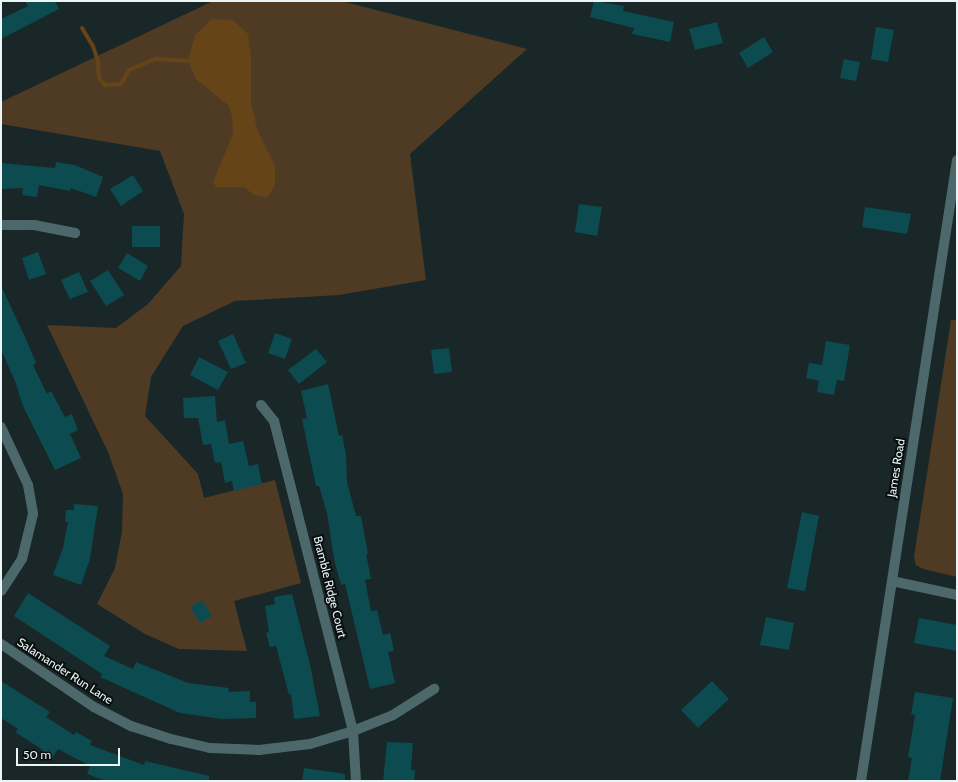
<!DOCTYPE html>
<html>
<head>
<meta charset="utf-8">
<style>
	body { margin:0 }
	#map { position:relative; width:958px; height:782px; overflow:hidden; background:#192728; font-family:Cabin,sans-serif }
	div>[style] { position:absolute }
	.green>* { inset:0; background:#4f3b23 }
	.water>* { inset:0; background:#654518 }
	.stream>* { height:4px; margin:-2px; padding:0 2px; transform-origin:2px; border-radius:2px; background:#654518 }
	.building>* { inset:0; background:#0c4b4f }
	.minor>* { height:10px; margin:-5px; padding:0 5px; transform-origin:5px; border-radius:5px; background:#4c686a }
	span { translate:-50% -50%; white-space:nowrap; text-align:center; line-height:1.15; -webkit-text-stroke:4px #090f0f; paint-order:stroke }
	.street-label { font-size:12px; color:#ecf5f6 }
	.frame { position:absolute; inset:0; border:2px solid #ecf5f6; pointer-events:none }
	.scale { position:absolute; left:16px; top:748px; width:104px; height:18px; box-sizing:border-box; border:2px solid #ecf5f6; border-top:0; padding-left:5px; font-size:12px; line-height:14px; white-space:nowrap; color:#ecf5f6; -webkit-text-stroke:3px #090f0f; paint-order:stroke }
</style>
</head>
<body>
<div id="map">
	<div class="green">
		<div style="clip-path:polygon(213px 1px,341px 1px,527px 49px,410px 154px,426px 280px,339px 295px,235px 301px,183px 326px,151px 377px,145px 416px,198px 474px,204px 498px,275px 480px,301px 583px,234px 601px,247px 651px,179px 649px,145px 634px,97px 604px,115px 568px,122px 531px,123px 494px,108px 452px,47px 325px,116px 328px,148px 304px,181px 266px,184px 214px,160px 151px,1px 124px,1px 102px)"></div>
		<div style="clip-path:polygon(951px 320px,957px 320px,957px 577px,923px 569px,916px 565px,914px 557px)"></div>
	</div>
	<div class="water">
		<div style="clip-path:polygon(212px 19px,233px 20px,248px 34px,251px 56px,251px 104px,258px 132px,275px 166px,275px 186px,267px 197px,254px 195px,244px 187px,216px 187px,213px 182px,233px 134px,232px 116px,229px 106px,196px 79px,188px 61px,195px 35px)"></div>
	</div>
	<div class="stream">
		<div style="left:82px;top:28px;width:21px;rotate:59deg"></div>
		<div style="left:93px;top:46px;width:16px;rotate:72deg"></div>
		<div style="left:98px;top:61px;width:17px;rotate:87deg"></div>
		<div style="left:99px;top:78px;width:9px;rotate:49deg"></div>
		<div style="left:105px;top:85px;width:16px;rotate:-4deg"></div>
		<div style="left:121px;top:84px;width:16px;rotate:-60deg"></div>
		<div style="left:129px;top:70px;width:28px;rotate:-23deg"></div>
		<div style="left:155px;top:59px;width:33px;rotate:3deg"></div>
	</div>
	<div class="building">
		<div style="clip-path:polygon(25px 1px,55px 1px,59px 9px,1px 39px,1px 19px,28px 6px)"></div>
		<div style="clip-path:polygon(594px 1px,624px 6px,623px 11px,674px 22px,670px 42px,632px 34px,634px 28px,590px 17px)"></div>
		<div style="clip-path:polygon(717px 22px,723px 43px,695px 50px,689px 29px)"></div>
		<div style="clip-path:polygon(876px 27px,894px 30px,888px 62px,871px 59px)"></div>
		<div style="clip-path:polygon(764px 37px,773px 52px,748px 68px,739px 53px)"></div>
		<div style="clip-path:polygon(844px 59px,860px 62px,856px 81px,840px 78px)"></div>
		<div style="clip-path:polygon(56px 162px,75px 165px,103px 177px,96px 197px,71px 188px,70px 191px,39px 185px,37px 197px,22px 195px,23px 188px,1px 189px,1px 163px,55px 168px)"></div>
		<div style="clip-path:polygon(133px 175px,143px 191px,121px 206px,110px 189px)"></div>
		<div style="clip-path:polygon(579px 204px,602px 207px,597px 236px,575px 232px)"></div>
		<div style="clip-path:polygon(865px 207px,911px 214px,907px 234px,862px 227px)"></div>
		<div style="clip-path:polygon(132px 226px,160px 226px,160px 247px,132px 247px)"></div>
		<div style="clip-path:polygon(38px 252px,46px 274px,29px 280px,22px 258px)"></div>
		<div style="clip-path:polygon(127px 253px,148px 266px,140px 281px,118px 268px)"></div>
		<div style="clip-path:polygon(108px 270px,124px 295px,106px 306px,90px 281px)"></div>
		<div style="clip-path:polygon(79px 272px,88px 292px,70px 299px,61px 280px)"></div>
		<div style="clip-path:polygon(1px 286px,26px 339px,36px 363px,33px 365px,47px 394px,51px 391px,65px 417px,72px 414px,78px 430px,70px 434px,81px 458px,55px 470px,23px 406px,15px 381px,1px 350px)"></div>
		<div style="clip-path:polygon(275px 333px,292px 339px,285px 359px,268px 353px)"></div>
		<div style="clip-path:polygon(233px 334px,246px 363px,231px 369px,218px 341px)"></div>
		<div style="clip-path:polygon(826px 341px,850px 345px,844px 381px,837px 380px,834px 395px,817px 392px,819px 381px,806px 378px,809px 363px,822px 365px)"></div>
		<div style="clip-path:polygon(449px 348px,452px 372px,434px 374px,431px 350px)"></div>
		<div style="clip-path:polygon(316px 349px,327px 362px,299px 384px,288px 370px)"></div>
		<div style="clip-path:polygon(199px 357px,228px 372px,218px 390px,190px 375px)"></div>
		<div style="clip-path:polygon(328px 384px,339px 436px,342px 435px,346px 455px,347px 482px,356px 516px,361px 516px,368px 554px,366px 554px,371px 579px,365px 580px,371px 611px,377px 610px,383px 635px,390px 633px,394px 651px,388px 652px,395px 683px,370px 689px,345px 584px,341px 585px,334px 559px,327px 513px,319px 486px,316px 486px,302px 419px,307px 418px,301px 391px)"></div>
		<div style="clip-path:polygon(215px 396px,217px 422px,225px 420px,229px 444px,243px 441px,249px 466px,258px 464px,262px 484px,234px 491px,232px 481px,225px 483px,221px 462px,215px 463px,211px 444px,203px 445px,198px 418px,184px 418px,183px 398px)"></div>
		<div style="clip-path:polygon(74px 504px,98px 506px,90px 559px,81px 585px,53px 575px,63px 548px,68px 522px,65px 522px,66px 510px,74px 510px)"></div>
		<div style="clip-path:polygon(802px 512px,819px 516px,805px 591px,787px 588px)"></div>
		<div style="clip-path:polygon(28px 593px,110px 646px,104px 656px,133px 669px,136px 662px,188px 683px,229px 688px,228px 692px,250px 691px,250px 702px,256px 702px,256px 718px,222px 719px,180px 713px,100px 677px,102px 674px,14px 616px)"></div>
		<div style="clip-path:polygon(292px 594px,311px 669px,320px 716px,294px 719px,291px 694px,289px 695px,276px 646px,270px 647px,266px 633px,269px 632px,265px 606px,275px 604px,274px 597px)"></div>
		<div style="clip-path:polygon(202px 600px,212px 616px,200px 623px,190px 607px)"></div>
		<div style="clip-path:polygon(766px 617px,794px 623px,789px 650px,760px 645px)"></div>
		<div style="clip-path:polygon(919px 618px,957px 625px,957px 651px,914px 643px)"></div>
		<div style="clip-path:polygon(1px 681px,50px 712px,46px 717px,74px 735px,76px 732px,92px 741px,90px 745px,144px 765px,145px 761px,209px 776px,209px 781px,106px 781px,87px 774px,90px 766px,58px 749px,50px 761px,40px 755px,43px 750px,15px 732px,18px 729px,1px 718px)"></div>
		<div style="clip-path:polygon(712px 681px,729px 699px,698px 728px,681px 710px)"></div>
		<div style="clip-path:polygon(915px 692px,953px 698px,940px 781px,908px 781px,912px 758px,908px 757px,915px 715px,911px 714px)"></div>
		<div style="clip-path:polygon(387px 742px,413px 743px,411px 770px,415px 770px,414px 781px,383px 781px)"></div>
		<div style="clip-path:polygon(304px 768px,345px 774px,345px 781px,302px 781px)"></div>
	</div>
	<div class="minor">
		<div style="left:1px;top:225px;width:33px"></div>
		<div style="left:34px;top:225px;width:42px;rotate:11deg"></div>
		<div style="left:261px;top:405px;width:21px;rotate:51deg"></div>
		<div style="left:274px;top:421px;width:320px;rotate:75.7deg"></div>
		<div style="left:353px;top:731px;width:50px;rotate:86.6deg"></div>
		<div style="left:1px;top:427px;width:64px;rotate:65deg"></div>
		<div style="left:28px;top:485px;width:29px;rotate:80deg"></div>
		<div style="left:33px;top:514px;width:46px;rotate:103.7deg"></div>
		<div style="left:22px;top:559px;width:38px;rotate:123deg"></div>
		<div style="left:892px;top:581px;width:66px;rotate:12.2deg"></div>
		<div style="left:1px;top:644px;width:112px;rotate:34.1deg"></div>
		<div style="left:94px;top:707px;width:42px;rotate:27.2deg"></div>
		<div style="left:131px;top:726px;width:42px;rotate:18deg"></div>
		<div style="left:171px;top:739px;width:40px;rotate:13deg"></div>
		<div style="left:210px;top:748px;width:49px;rotate:2.3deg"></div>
		<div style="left:259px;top:750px;width:51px;rotate:-6.7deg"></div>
		<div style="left:310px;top:744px;width:45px;rotate:-16.8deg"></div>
		<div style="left:353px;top:731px;width:43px;rotate:-21.8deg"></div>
		<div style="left:393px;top:715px;width:49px;rotate:-32.4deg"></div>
		<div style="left:861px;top:781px;width:628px;rotate:-81.21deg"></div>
	</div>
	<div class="street-label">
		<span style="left:896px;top:468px;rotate:-81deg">James Road</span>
		<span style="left:330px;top:587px;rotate:76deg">Bramble Ridge Court</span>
		<span style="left:65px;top:671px;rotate:33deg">Salamander Run Lane</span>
	</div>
	<div class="frame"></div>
	<div class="scale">50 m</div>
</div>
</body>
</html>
